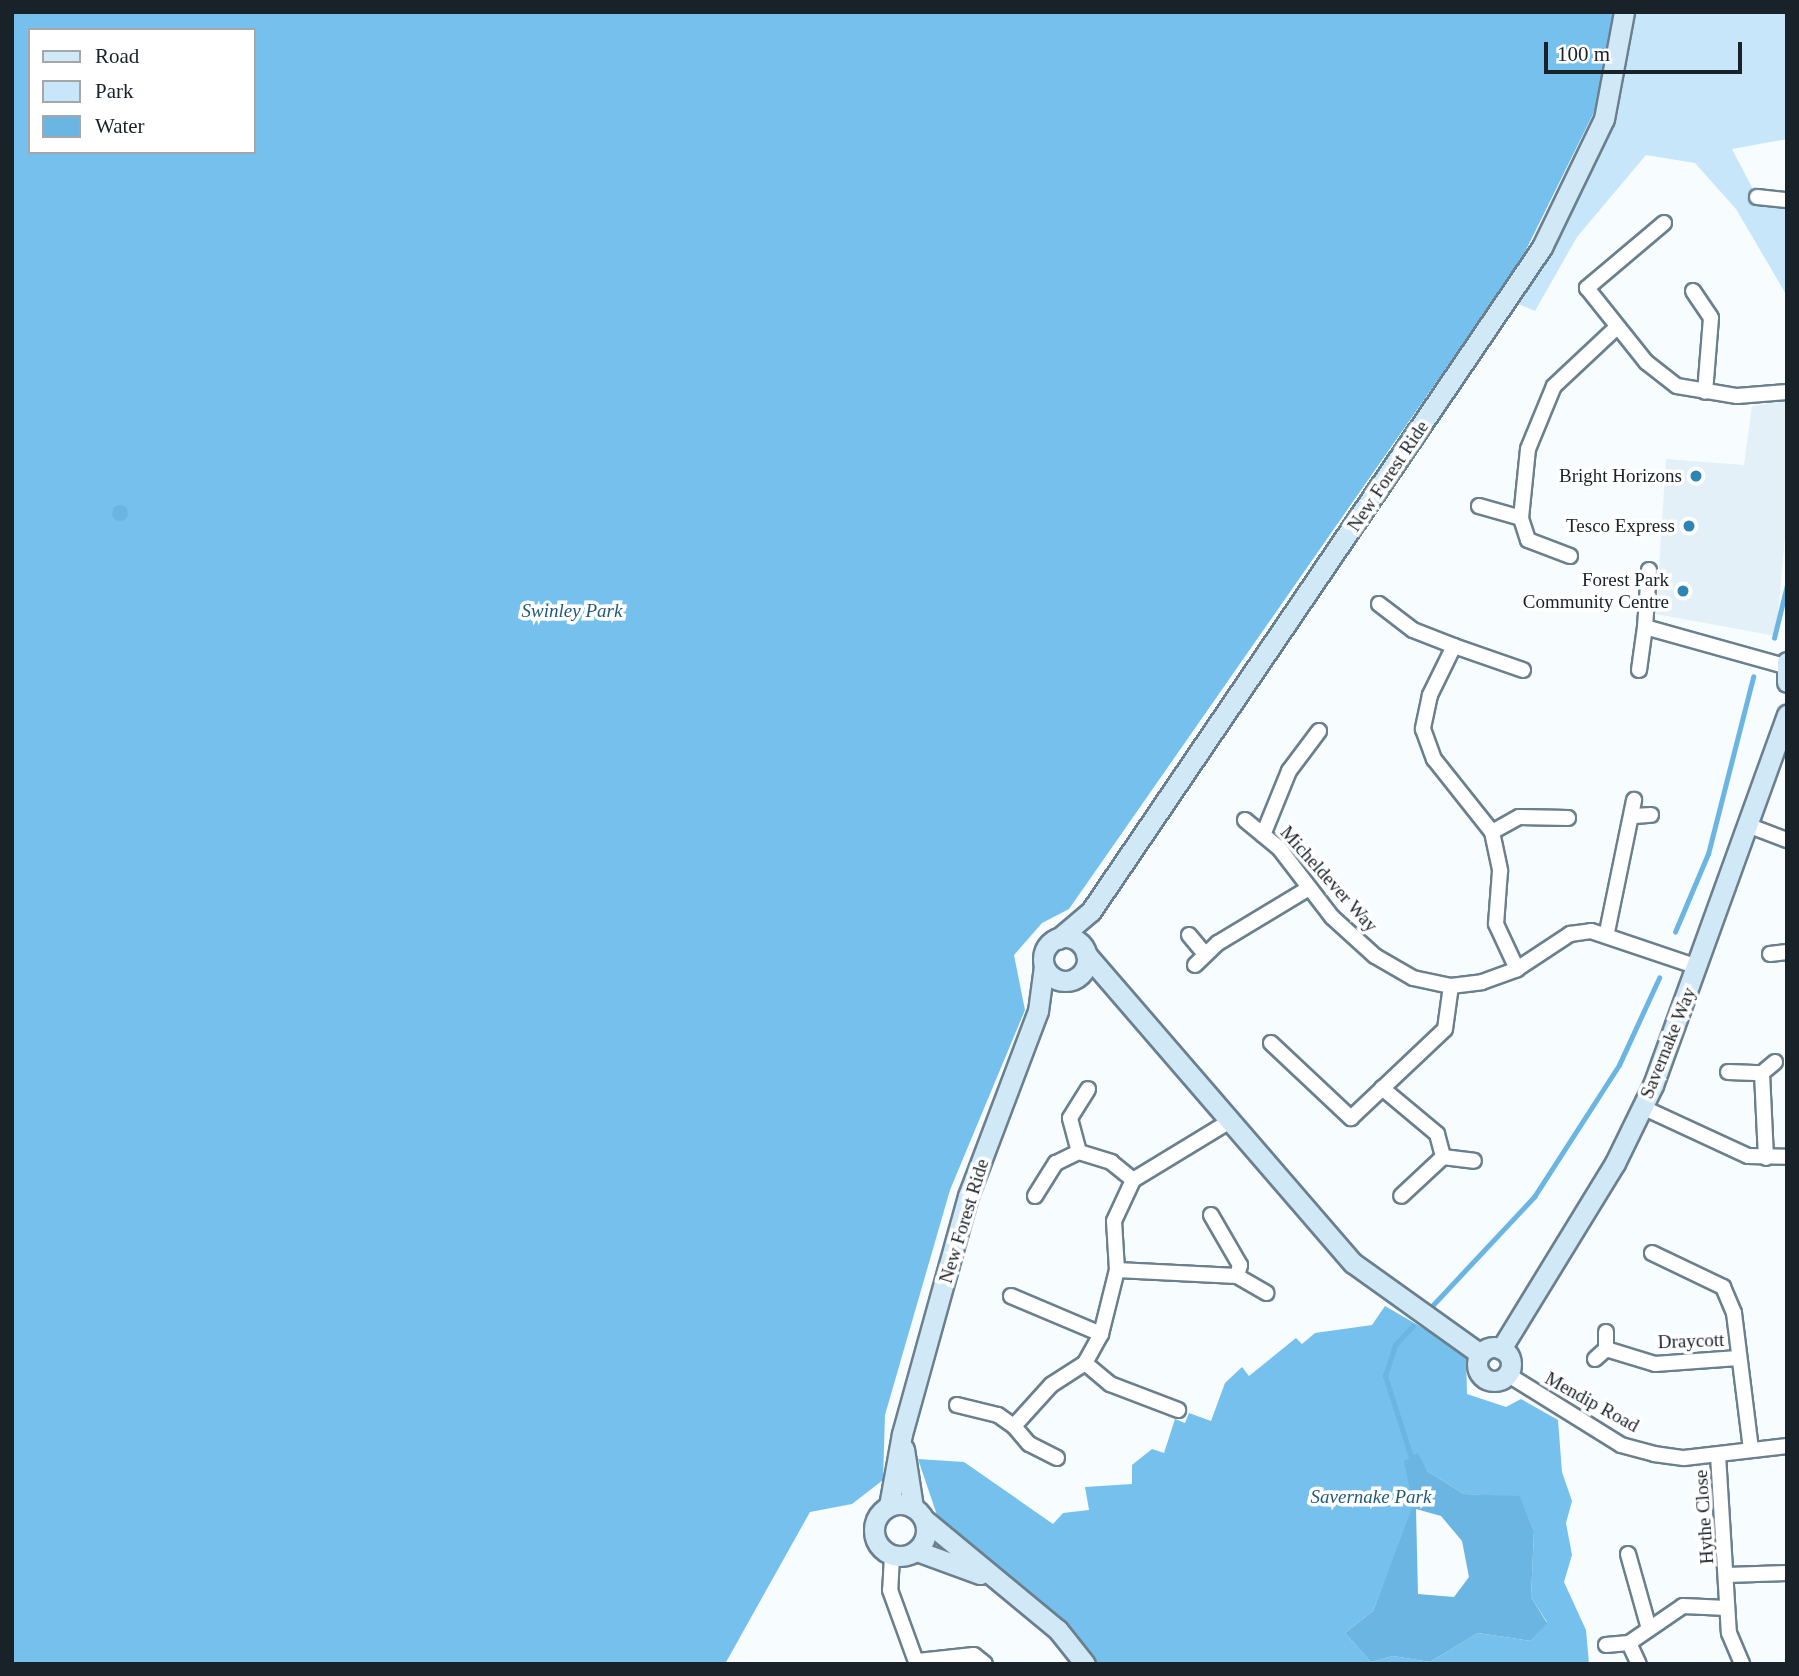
<!DOCTYPE html>
<html>
<head>
<meta charset="utf-8">
<style>
	body { margin:0 }
	#map { position:relative; width:1799px; height:1676px; overflow:hidden; background:#f7fcff; font-family:Georgia,serif }
	div>[style] { position:absolute }
	.built>* { inset:0; background:#e3f0f8 }
	.green>* { inset:0; background:#c7e6fa }
	.forest>* { inset:0; background:#75c0ed }
	.water>* { inset:0; background:#6bb5e2 }
	.round { border-radius:50% }
	.stream>* { height:4.5px; margin:-2.25px; padding:0 2.25px; transform-origin:2.25px; border-radius:2.25px; background:#6bb5e2 }
	.roads { filter:drop-shadow(2px 0 #6a808f) drop-shadow(-2px 0 #6a808f) drop-shadow(0 2px #6a808f) drop-shadow(0 -2px #6a808f) }
	.street>* { height:14px; margin:-7px; padding:0 7px; transform-origin:7px; border-radius:7px; background:#fff }
	.secondary>* { height:19px; margin:-9.5px; padding:0 9.5px; transform-origin:9.5px; border-radius:9.5px; background:#d1e8f6 }
	.secondary>.ring { margin:-9.5px; padding:0; box-sizing:content-box; background:none; border:19px solid #d1e8f6; border-radius:50% }
	.dots>* { width:19px; height:19px; translate:-50% -50%; box-sizing:border-box; border:4px solid #fff; border-radius:50% }
	span { translate:-50% -50%; white-space:nowrap; text-align:center; line-height:1.15; -webkit-text-stroke:7px #fff; paint-order:stroke }
	.street-label { font-size:19px; color:#192228 }
	.poi-label { font-size:19px; color:#192228 }
	.right { translate:-100% -50%; text-align:right }
	.park-label { font-size:19px; color:#225a79; font-style:italic }
	.frame { position:absolute; inset:0; border:14px solid #192228; pointer-events:none }
	.legend { position:absolute; left:28px; top:28px; width:228px; height:126px; box-sizing:border-box; background:#fff; border:2px solid #a3a7a9; margin:0; padding:9px 12px; list-style:none; font-size:21px; color:#192228 }
	.legend li { display:flex; align-items:center; gap:14px; height:35px }
	.legend b { width:35px; border:2px solid #a3a7a9 }
	.scale { position:absolute; left:1544px; top:42px; width:198px; height:32px; box-sizing:border-box; border:4px solid #192228; border-top:0; padding-left:9px; font-size:21px; line-height:24px; white-space:nowrap; color:#192228; -webkit-text-stroke:5px #fff; paint-order:stroke }
</style>
</head>
<body>
<div id="map">
	<div class="built">
		<div style="clip-path:polygon(1787px 401px,1787px 515px,1776px 636px,1656px 614px,1666px 459px,1744px 465px,1752px 406px)"></div>
	</div>
	<div class="green">
		<div style="clip-path:polygon(1630px 12px,1787px 12px,1787px 139px,1732px 149px,1757px 197px,1787px 200px,1787px 296px,1736px 209px,1695px 163px,1646px 155px,1577px 237px,1535px 311px,1516px 303px,1604px 119px)"></div>
	</div>
	<div class="forest">
		<div style="clip-path:polygon(evenodd,12px 12px,1614px 12px,1596px 108px,1520px 262px,1069px 909px,1042px 923px,1014px 955px,1025px 1010px,950px 1190px,885px 1415px,883px 1480px,852px 1504px,810px 1512px,725px 1664px,12px 1664px,12px 12px,30px 30px,254px 30px,254px 152px,30px 152px,30px 30px)"></div>
		<div style="clip-path:polygon(evenodd,1385px 1306px,1466px 1353px,1467px 1394px,1506px 1407px,1521px 1399px,1558px 1420px,1562px 1472px,1572px 1501px,1566px 1523px,1572px 1555px,1564px 1582px,1586px 1630px,1589px 1664px,1097px 1664px,1072px 1629px,1031px 1593px,941px 1527px,918px 1459px,964px 1462px,1053px 1524px,1063px 1513px,1089px 1510px,1085px 1487px,1132px 1484px,1132px 1465px,1152px 1449px,1164px 1453px,1175px 1419px,1185px 1423px,1189px 1413px,1211px 1421px,1225px 1383px,1242px 1367px,1249px 1376px,1296px 1338px,1302px 1344px,1315px 1333px,1372px 1325px,1385px 1306px,1427px 1471px,1464px 1494px,1520px 1497px,1534px 1531px,1531px 1597px,1547px 1622px,1531px 1641px,1478px 1633px,1430px 1662px,1393px 1656px,1371px 1662px,1345px 1633px,1373px 1611px,1427px 1471px)"></div>
	</div>
	<div class="water">
		<div class="round" style="left:112px;top:505px;width:16px;height:16px"></div>
		<div style="clip-path:polygon(evenodd,1418px 1453px,1427px 1471px,1464px 1494px,1520px 1496px,1534px 1531px,1531px 1597px,1547px 1623px,1531px 1641px,1478px 1633px,1430px 1662px,1393px 1656px,1371px 1662px,1345px 1633px,1373px 1611px,1413px 1505px,1404px 1461px,1418px 1453px,1416px 1509px,1441px 1516px,1462px 1541px,1469px 1577px,1454px 1597px,1418px 1594px,1416px 1509px)"></div>
	</div>
	<div class="stream">
		<div style="left:1774px;top:638px;width:55px;rotate:-76.2deg"></div>
		<div style="left:1675px;top:932px;width:85px;rotate:-67.1deg"></div>
		<div style="left:1708px;top:854px;width:183px;rotate:-75.7deg"></div>
		<div style="left:1431px;top:1307px;width:151px;rotate:-46.9deg"></div>
		<div style="left:1534px;top:1197px;width:157px;rotate:-57.2deg"></div>
		<div style="left:1619px;top:1065px;width:96px;rotate:-65.3deg"></div>
		<div style="left:1411px;top:1457px;width:85px;rotate:-107.8deg"></div>
		<div style="left:1385px;top:1376px;width:33px;rotate:-72deg"></div>
		<div style="left:1395px;top:1345px;width:26px;rotate:-47deg"></div>
	</div>
	<div class="roads">
		<div class="street">
			<div style="left:1757px;top:197px;width:30px;rotate:6deg"></div>
			<div style="left:1664px;top:223px;width:101px;rotate:139.8deg"></div>
			<div style="left:1587px;top:288px;width:95px;rotate:51.4deg"></div>
			<div style="left:1646px;top:362px;width:39px;rotate:38deg"></div>
			<div style="left:1677px;top:386px;width:61px;rotate:9.5deg"></div>
			<div style="left:1737px;top:396px;width:50px;rotate:-4.6deg"></div>
			<div style="left:1693px;top:291px;width:32px;rotate:56deg"></div>
			<div style="left:1711px;top:318px;width:74px;rotate:94.6deg"></div>
			<div style="left:1479px;top:506px;width:44px;rotate:15.9deg"></div>
			<div style="left:1570px;top:556px;width:45px;rotate:-159.1deg"></div>
			<div style="left:1528px;top:540px;width:23px;rotate:-108deg"></div>
			<div style="left:1521px;top:518px;width:69px;rotate:-84.2deg"></div>
			<div style="left:1528px;top:449px;width:68px;rotate:-67.6deg"></div>
			<div style="left:1554px;top:386px;width:86px;rotate:-43.1deg"></div>
			<div style="left:1649px;top:570px;width:57px;rotate:94deg"></div>
			<div style="left:1645px;top:627px;width:145px;rotate:15.6deg"></div>
			<div style="left:1379px;top:604px;width:43px;rotate:37.4deg"></div>
			<div style="left:1413px;top:630px;width:44px;rotate:21.3deg"></div>
			<div style="left:1454px;top:646px;width:55px;rotate:116.1deg"></div>
			<div style="left:1430px;top:695px;width:35px;rotate:102deg"></div>
			<div style="left:1423px;top:729px;width:32px;rotate:70deg"></div>
			<div style="left:1434px;top:759px;width:93px;rotate:51.5deg"></div>
			<div style="left:1492px;top:832px;width:40px;rotate:78deg"></div>
			<div style="left:1500px;top:871px;width:53px;rotate:94.3deg"></div>
			<div style="left:1496px;top:924px;width:50px;rotate:65deg"></div>
			<div style="left:1454px;top:646px;width:73px;rotate:19.2deg"></div>
			<div style="left:1639px;top:670px;width:43px;rotate:-82.1deg"></div>
			<div style="left:1635px;top:816px;width:16px;rotate:-4deg"></div>
			<div style="left:1245px;top:820px;width:44px;rotate:39.5deg"></div>
			<div style="left:1279px;top:848px;width:87px;rotate:52.5deg"></div>
			<div style="left:1332px;top:917px;width:58px;rotate:42.2deg"></div>
			<div style="left:1375px;top:956px;width:44px;rotate:30.1deg"></div>
			<div style="left:1413px;top:978px;width:39px;rotate:12deg"></div>
			<div style="left:1451px;top:986px;width:31px;rotate:-7deg"></div>
			<div style="left:1482px;top:982px;width:37px;rotate:-20deg"></div>
			<div style="left:1517px;top:969px;width:64px;rotate:-33.4deg"></div>
			<div style="left:1570px;top:934px;width:21px;rotate:-8deg"></div>
			<div style="left:1591px;top:931px;width:113px;rotate:18.6deg"></div>
			<div style="left:1750px;top:826px;width:40px;rotate:21deg"></div>
			<div style="left:1492px;top:832px;width:31px;rotate:-29deg"></div>
			<div style="left:1519px;top:817px;width:49px;rotate:1.2deg"></div>
			<div style="left:1263px;top:835px;width:69px;rotate:-67.9deg"></div>
			<div style="left:1289px;top:771px;width:50px;rotate:-53.1deg"></div>
			<div style="left:1607px;top:932px;width:135px;rotate:-78.4deg"></div>
			<div style="left:1189px;top:935px;width:25px;rotate:50deg"></div>
			<div style="left:1770px;top:954px;width:17px;rotate:-7deg"></div>
			<div style="left:1195px;top:965px;width:32px;rotate:-44deg"></div>
			<div style="left:1218px;top:943px;width:106px;rotate:-31.1deg"></div>
			<div style="left:1271px;top:1043px;width:110px;rotate:43.2deg"></div>
			<div style="left:1351px;top:1118px;width:129px;rotate:-43.4deg"></div>
			<div style="left:1445px;top:1029px;width:43px;rotate:-82.1deg"></div>
			<div style="left:1728px;top:1072px;width:34px;rotate:2deg"></div>
			<div style="left:1762px;top:1073px;width:85px;rotate:87.3deg"></div>
			<div style="left:1762px;top:1073px;width:17px;rotate:-40deg"></div>
			<div style="left:1382px;top:1088px;width:72px;rotate:39.9deg"></div>
			<div style="left:1437px;top:1134px;width:24px;rotate:75deg"></div>
			<div style="left:1443px;top:1157px;width:57px;rotate:137.1deg"></div>
			<div style="left:1642px;top:1107px;width:117px;rotate:24.8deg"></div>
			<div style="left:1748px;top:1156px;width:39px;rotate:1deg"></div>
			<div style="left:1079px;top:1152px;width:35px;rotate:-105deg"></div>
			<div style="left:1070px;top:1118px;width:34px;rotate:-58deg"></div>
			<div style="left:1443px;top:1157px;width:31px;rotate:7deg"></div>
			<div style="left:1035px;top:1196px;width:39px;rotate:-58deg"></div>
			<div style="left:1056px;top:1163px;width:25px;rotate:-26deg"></div>
			<div style="left:1079px;top:1152px;width:34px;rotate:17deg"></div>
			<div style="left:1111px;top:1162px;width:28px;rotate:39deg"></div>
			<div style="left:1211px;top:1215px;width:58px;rotate:59.9deg"></div>
			<div style="left:1240px;top:1265px;width:11px;rotate:105deg"></div>
			<div style="left:1652px;top:1253px;width:79px;rotate:25.6deg"></div>
			<div style="left:1723px;top:1287px;width:28px;rotate:67deg"></div>
			<div style="left:1734px;top:1313px;width:137px;rotate:82.9deg"></div>
			<div style="left:1117px;top:1270px;width:120px;rotate:2.9deg"></div>
			<div style="left:1237px;top:1276px;width:34px;rotate:30deg"></div>
			<div style="left:1011px;top:1296px;width:98px;rotate:22.9deg"></div>
			<div style="left:1606px;top:1332px;width:17px;rotate:90deg"></div>
			<div style="left:1606px;top:1349px;width:51px;rotate:17deg"></div>
			<div style="left:1655px;top:1364px;width:83px;rotate:-4.1deg"></div>
			<div style="left:1595px;top:1359px;width:15px;rotate:-42deg"></div>
			<div style="left:1085px;top:1363px;width:33px;rotate:40deg"></div>
			<div style="left:1110px;top:1384px;width:73px;rotate:20.9deg"></div>
			<div style="left:1507px;top:1374px;width:134px;rotate:31.9deg"></div>
			<div style="left:1621px;top:1445px;width:34px;rotate:15deg"></div>
			<div style="left:1654px;top:1454px;width:30px;rotate:8deg"></div>
			<div style="left:1684px;top:1458px;width:104px;rotate:-6.6deg"></div>
			<div style="left:957px;top:1405px;width:42px;rotate:13.7deg"></div>
			<div style="left:998px;top:1415px;width:19px;rotate:35deg"></div>
			<div style="left:1718px;top:1455px;width:178px;rotate:86.5deg"></div>
			<div style="left:1729px;top:1633px;width:34px;rotate:67deg"></div>
			<div style="left:1057px;top:1458px;width:31px;rotate:-153deg"></div>
			<div style="left:1029px;top:1444px;width:23px;rotate:-130deg"></div>
			<div style="left:1014px;top:1426px;width:55px;rotate:-47.9deg"></div>
			<div style="left:1051px;top:1385px;width:40px;rotate:-32.9deg"></div>
			<div style="left:1085px;top:1363px;width:33px;rotate:-61deg"></div>
			<div style="left:1101px;top:1334px;width:66px;rotate:-76deg"></div>
			<div style="left:1117px;top:1270px;width:49px;rotate:-93.5deg"></div>
			<div style="left:1114px;top:1221px;width:45px;rotate:-65.1deg"></div>
			<div style="left:1133px;top:1180px;width:114px;rotate:-31.3deg"></div>
			<div style="left:1628px;top:1554px;width:74px;rotate:74.3deg"></div>
			<div style="left:892px;top:1556px;width:34px;rotate:93deg"></div>
			<div style="left:890px;top:1590px;width:79px;rotate:70deg"></div>
			<div style="left:1727px;top:1575px;width:60px;rotate:-1.9deg"></div>
			<div style="left:1629px;top:1643px;width:23px;rotate:65deg"></div>
			<div style="left:1606px;top:1645px;width:23px;rotate:-5deg"></div>
			<div style="left:1629px;top:1643px;width:65px;rotate:-34.4deg"></div>
			<div style="left:1683px;top:1606px;width:44px;rotate:2.6deg"></div>
			<div style="left:918px;top:1661px;width:56px;rotate:-6.1deg"></div>
			<div style="left:974px;top:1655px;width:14px;rotate:39deg"></div>
		</div>
		<div class="secondary">
			<div style="left:1787px;top:662px;width:20px;rotate:90deg"></div>
			<div class="ring" style="left:1043px;top:937px;width:25px;height:25px"></div>
			<div style="left:1058px;top:939px;width:43px;rotate:-40.3deg"></div>
			<div style="left:1091px;top:911px;width:803px;rotate:-55.81deg"></div>
			<div style="left:1542px;top:247px;width:142px;rotate:-64.2deg"></div>
			<div style="left:1604px;top:119px;width:109px;rotate:-79.4deg"></div>
			<div style="left:1086px;top:954px;width:408px;rotate:49.2deg"></div>
			<div style="left:1353px;top:1263px;width:156px;rotate:35.6deg"></div>
			<div class="ring" style="left:1477px;top:1347px;width:15px;height:15px"></div>
			<div style="left:1501px;top:1349px;width:218px;rotate:-58.5deg"></div>
			<div style="left:1615px;top:1163px;width:87px;rotate:-64deg"></div>
			<div style="left:1653px;top:1085px;width:394px;rotate:-70.1deg"></div>
			<div style="left:904px;top:1449px;width:59px;rotate:81.2deg"></div>
			<div class="ring" style="left:874px;top:1504px;width:33px;height:33px"></div>
			<div style="left:889px;top:1506px;width:73px;rotate:-79.8deg"></div>
			<div style="left:902px;top:1434px;width:247px;rotate:-74.5deg"></div>
			<div style="left:968px;top:1196px;width:198px;rotate:-69.3deg"></div>
			<div style="left:1038px;top:1011px;width:45px;rotate:-82.4deg"></div>
			<div style="left:925px;top:1520px;width:173px;rotate:39.6deg"></div>
			<div style="left:1058px;top:1630px;width:43px;rotate:51.5deg"></div>
			<div style="left:917px;top:1551px;width:67px;rotate:20.1deg"></div>
		</div>
	</div>
	<div class="dots">
		<div style="left:1696px;top:476px;background:#2d85b3"></div>
		<div style="left:1689px;top:526px;background:#2d85b3"></div>
		<div style="left:1683px;top:591px;background:#2d85b3"></div>
	</div>
	<div class="street-label">
		<span style="left:1388px;top:476px;rotate:-56deg">New Forest Ride</span>
		<span style="left:1329px;top:879px;rotate:48deg">Micheldever Way</span>
		<span style="left:1668px;top:1043px;rotate:-68deg">Savernake Way</span>
		<span style="left:964px;top:1221px;rotate:-73deg">New Forest Ride</span>
		<span style="left:1691px;top:1341px;rotate:-2deg">Draycott</span>
		<span style="left:1592px;top:1402px;rotate:29deg">Mendip Road</span>
		<span style="left:1704px;top:1517px;rotate:-94deg">Hythe Close</span>
	</div>
	<div class="poi-label">
		<span class="right" style="left:1682px;top:476px">Bright Horizons</span>
		<span class="right" style="left:1675px;top:526px">Tesco Express</span>
		<span class="right" style="left:1669px;top:591px">Forest Park<br>Community Centre</span>
	</div>
	<div class="park-label">
		<span style="left:572px;top:611px">Swinley Park</span>
		<span style="left:1371px;top:1497px">Savernake Park</span>
	</div>
	<div class="frame"></div>
	<ul class="legend">
	<li><b style="height:9px;background:#d1e8f6"></b>Road</li>
	<li><b style="height:19px;background:#c7e6fa"></b>Park</li>
	<li><b style="height:19px;background:#6bb5e2"></b>Water</li>
	</ul>
	<div class="scale">100 m</div>
</div>
</body>
</html>
